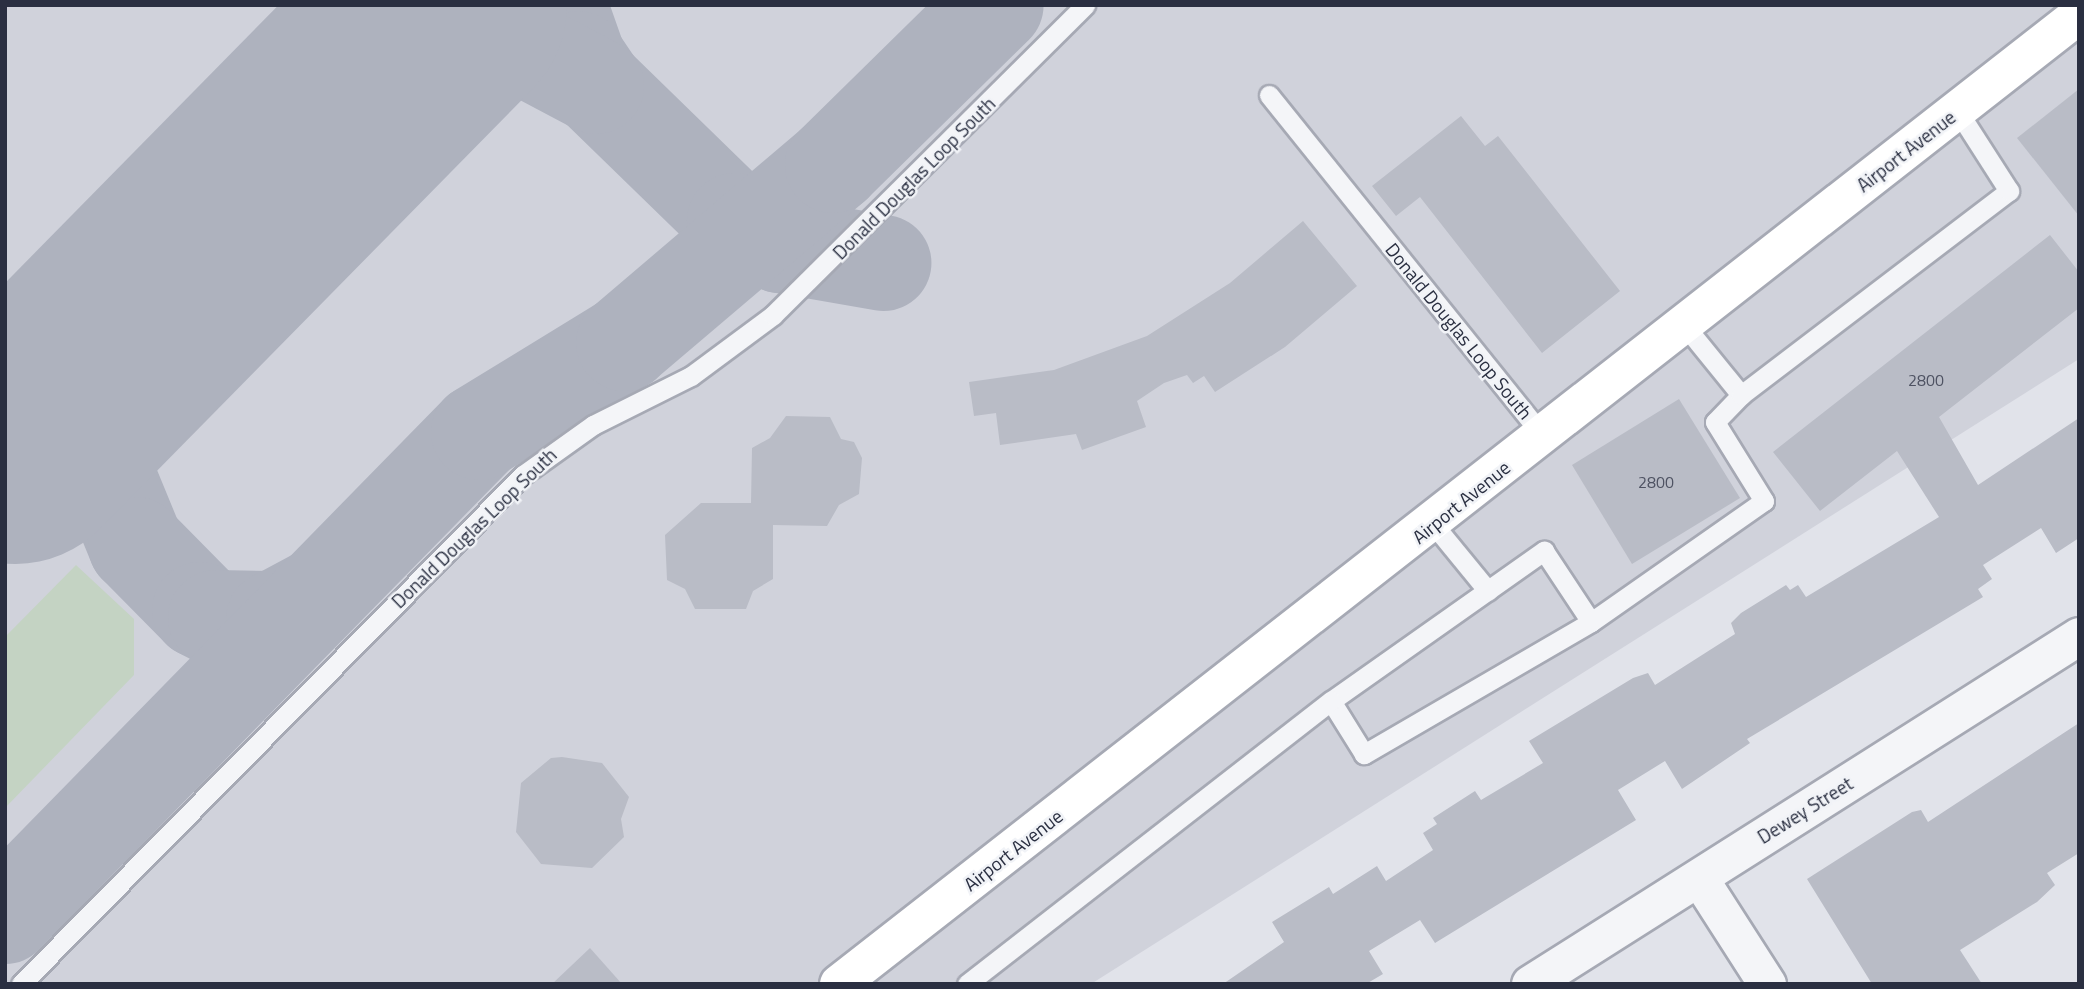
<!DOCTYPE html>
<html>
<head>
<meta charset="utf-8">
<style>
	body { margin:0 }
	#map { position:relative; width:2084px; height:989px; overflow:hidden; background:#e1e3ea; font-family:"Titillium Web",sans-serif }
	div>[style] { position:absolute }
	.built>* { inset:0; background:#d0d2db }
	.green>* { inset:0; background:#c4d3c3 }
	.taxiway>* { height:96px; margin:-48px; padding:0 48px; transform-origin:48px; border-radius:48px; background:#aeb2be }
	.runway>* { height:240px; margin:-120px; padding:0 120px; transform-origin:120px; border-radius:120px; background:#aeb2be }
	.building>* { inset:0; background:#b9bcc6 }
	.roads { filter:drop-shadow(2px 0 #a6a9b4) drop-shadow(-2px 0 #a6a9b4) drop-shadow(0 2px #a6a9b4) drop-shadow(0 -2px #a6a9b4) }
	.lane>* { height:19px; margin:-9.5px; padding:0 9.5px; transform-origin:9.5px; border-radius:9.5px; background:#f4f5f8 }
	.street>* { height:37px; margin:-18.5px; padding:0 18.5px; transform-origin:18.5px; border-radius:18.5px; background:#f4f5f8 }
	.secondary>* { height:38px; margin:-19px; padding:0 19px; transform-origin:19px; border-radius:19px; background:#fff }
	span { translate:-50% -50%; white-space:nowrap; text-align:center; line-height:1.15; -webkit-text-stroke:5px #f1f3f7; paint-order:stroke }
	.number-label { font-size:16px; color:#4e5262 }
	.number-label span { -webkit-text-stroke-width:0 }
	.street-label { font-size:19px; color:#2a2f41 }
	.frame { position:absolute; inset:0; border:7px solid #2a2f41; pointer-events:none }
</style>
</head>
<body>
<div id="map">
	<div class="built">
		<div style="clip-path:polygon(5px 5px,2079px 5px,2079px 359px,1091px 984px,5px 984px)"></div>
	</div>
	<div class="green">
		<div style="clip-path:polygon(76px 565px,134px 619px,134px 675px,5px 808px,5px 637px)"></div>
	</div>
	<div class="taxiway">
		<div style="left:559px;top:5px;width:57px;rotate:70.6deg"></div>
		<div style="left:578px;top:59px;width:32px;rotate:56deg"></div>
		<div style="left:596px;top:86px;width:194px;rotate:44.2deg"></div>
		<div style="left:735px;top:221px;width:51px;rotate:28.1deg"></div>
		<div style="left:780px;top:245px;width:105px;rotate:9.9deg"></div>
		<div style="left:348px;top:106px;width:62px;rotate:-35.2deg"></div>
		<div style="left:399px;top:70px;width:64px;rotate:-21deg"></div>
		<div style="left:459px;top:47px;width:69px;rotate:2.5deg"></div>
		<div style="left:528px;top:50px;width:77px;rotate:27.9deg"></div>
		<div style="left:5px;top:349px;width:59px;rotate:-3.9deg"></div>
		<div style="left:64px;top:345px;width:73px;rotate:-17.4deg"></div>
		<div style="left:108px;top:349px;width:32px;rotate:103deg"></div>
		<div style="left:101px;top:380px;width:97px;rotate:85.9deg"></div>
		<div style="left:108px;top:477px;width:74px;rotate:67.6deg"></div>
		<div style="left:136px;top:545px;width:91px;rotate:45.4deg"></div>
		<div style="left:200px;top:610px;width:18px;rotate:27deg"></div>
		<div style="left:216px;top:618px;width:58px;rotate:1deg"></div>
		<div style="left:274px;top:619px;width:49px;rotate:-28.1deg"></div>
		<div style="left:5px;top:916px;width:677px;rotate:-45.6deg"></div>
		<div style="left:479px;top:432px;width:170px;rotate:-31.5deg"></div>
		<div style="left:624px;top:343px;width:275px;rotate:-40.4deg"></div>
		<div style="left:833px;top:165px;width:228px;rotate:-44.5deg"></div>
	</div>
	<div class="runway">
		<div style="left:15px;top:444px;width:616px;rotate:-45.46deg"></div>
	</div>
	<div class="building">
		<div style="clip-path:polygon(2079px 89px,2079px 216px,2017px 138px)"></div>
		<div style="clip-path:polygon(1461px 116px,1485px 146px,1498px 136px,1620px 291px,1542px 353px,1420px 197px,1396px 216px,1372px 186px)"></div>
		<div style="clip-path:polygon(1303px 221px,1357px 286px,1285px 347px,1215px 392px,1204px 376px,1193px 383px,1187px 375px,1164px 383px,1137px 401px,1146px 427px,1082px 450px,1076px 434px,1000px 445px,996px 413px,974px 416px,969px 382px,1054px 370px,1147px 336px,1230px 283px)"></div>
		<div style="clip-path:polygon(2050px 235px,2079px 272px,2079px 308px,1939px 417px,1978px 485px,2079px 418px,2079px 538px,2056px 553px,2041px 528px,1983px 565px,1992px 579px,1978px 589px,1983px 597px,1747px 739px,1750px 743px,1682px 789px,1665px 761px,1618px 790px,1636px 820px,1435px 943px,1420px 920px,1369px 951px,1383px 974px,1366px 984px,1223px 984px,1284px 942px,1272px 922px,1329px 887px,1333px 894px,1377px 866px,1386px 881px,1433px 850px,1423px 833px,1437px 824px,1433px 818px,1475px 791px,1481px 800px,1543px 763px,1529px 741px,1633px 678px,1648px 673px,1655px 685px,1735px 634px,1731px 623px,1741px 613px,1786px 585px,1790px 590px,1798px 585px,1806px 597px,1939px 517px,1897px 451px,1820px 511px,1773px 452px)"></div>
		<div style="clip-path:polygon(1679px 399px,1740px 498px,1632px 564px,1572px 465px)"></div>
		<div style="clip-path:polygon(786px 416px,830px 417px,841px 439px,854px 442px,862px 458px,859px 494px,839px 505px,827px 526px,773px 525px,773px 579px,753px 591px,746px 609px,695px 609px,685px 589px,667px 580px,665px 535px,701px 503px,751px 503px,752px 448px,770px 438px)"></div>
		<div style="clip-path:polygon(2079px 723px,2079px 853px,2047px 873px,2055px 885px,2037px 902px,1960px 950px,1982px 984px,1872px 984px,1807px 879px,1912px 812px,1921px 810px,1928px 822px)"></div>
		<div style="clip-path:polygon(562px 757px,602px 763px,629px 797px,621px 819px,624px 837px,592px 868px,541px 864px,516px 832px,521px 783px,551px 758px)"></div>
		<div style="clip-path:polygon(590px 948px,622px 984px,552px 984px)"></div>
	</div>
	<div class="roads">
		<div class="lane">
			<div style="left:1269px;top:95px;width:439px;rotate:51.2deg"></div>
			<div style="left:1685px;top:326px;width:89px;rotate:50.9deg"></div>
			<div style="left:1434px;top:525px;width:85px;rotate:50.7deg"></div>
			<div style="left:1591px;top:622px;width:263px;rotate:149.8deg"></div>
			<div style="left:1364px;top:754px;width:62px;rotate:-121.9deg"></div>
			<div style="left:1331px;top:701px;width:261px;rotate:-35.2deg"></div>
			<div style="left:1544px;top:551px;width:85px;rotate:56.5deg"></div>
			<div style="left:1591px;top:622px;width:211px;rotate:-35deg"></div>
			<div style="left:1764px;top:501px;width:93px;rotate:-121.8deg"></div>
			<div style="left:1715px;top:422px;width:37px;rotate:-46deg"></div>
			<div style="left:1741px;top:395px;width:337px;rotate:-37.3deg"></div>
			<div style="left:2009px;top:191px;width:96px;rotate:-122.7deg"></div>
			<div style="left:21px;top:984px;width:715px;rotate:-45.4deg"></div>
			<div style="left:523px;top:475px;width:86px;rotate:-35.5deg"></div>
			<div style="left:593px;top:425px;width:110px;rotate:-26.6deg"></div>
			<div style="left:691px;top:376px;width:102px;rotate:-36.6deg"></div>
			<div style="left:773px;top:315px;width:440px;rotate:-44.8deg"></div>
			<div style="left:967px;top:984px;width:461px;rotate:-37.9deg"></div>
		</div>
		<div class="street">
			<div style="left:1699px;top:878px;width:126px;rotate:57.3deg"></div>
			<div style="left:1530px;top:984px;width:650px;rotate:-32.37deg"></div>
		</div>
		<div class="secondary">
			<div style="left:839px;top:984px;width:1574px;rotate:-38.01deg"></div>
		</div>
	</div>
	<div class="number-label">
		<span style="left:1926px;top:380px">2800</span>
		<span style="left:1656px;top:482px">2800</span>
	</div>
	<div class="street-label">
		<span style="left:1906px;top:151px;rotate:-38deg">Airport Avenue</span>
		<span style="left:914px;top:178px;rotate:-45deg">Donald Douglas Loop South</span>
		<span style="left:1459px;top:331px;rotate:51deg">Donald Douglas Loop South</span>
		<span style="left:1461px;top:502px;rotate:-39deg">Airport Avenue</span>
		<span style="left:474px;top:528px;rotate:-44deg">Donald Douglas Loop South</span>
		<span style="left:1805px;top:810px;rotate:-32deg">Dewey Street</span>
		<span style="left:1013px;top:850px;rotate:-38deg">Airport Avenue</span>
	</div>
	<div class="frame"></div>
</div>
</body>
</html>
